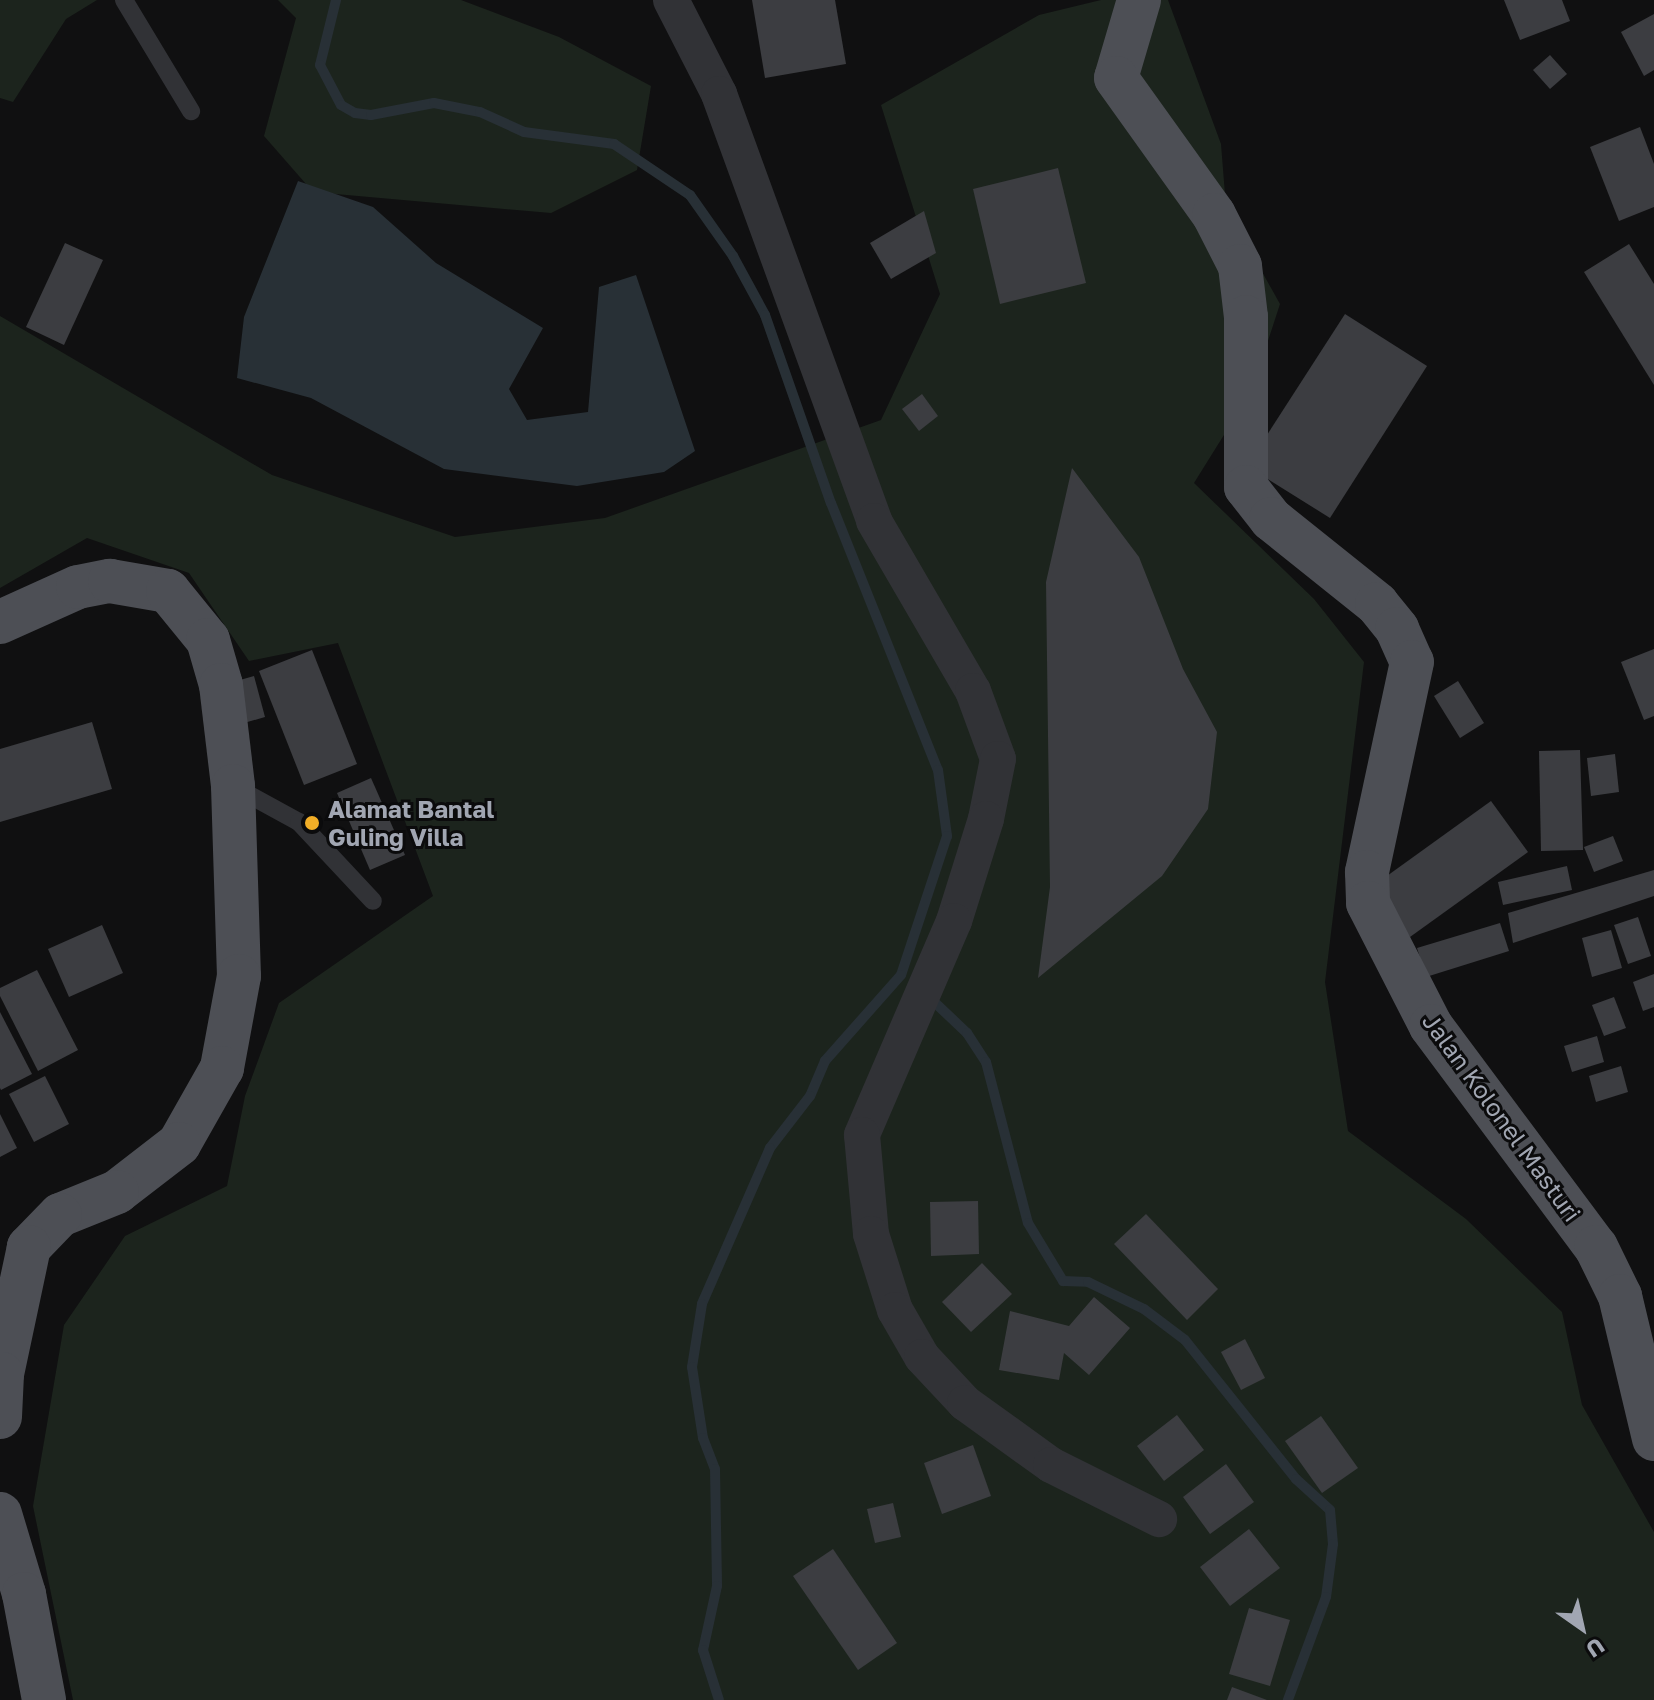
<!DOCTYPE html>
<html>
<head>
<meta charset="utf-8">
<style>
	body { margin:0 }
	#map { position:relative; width:1654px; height:1700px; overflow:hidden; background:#101011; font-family:"Golos Text",sans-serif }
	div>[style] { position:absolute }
	.green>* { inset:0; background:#1c241d }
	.water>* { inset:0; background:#283036 }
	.stream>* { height:10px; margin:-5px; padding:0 5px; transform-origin:5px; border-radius:5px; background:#283036 }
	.building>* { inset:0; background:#3c3d41 }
	.service>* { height:18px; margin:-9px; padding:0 9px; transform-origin:9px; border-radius:9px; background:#313236 }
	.minor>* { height:36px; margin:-18px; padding:0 18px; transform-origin:18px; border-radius:18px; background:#313236 }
	.primary>* { height:44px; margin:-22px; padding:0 22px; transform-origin:22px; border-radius:22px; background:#4d4f55 }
	.dots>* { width:22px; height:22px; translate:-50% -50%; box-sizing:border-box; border:4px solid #0b0b0c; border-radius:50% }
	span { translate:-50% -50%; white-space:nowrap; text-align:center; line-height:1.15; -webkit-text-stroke:6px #0b0b0c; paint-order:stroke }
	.poi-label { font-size:24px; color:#a1a6b2; font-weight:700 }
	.left { translate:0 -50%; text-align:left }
	.street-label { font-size:24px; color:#a1a6b2 }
	.north { position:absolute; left:1542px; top:1588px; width:80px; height:80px; -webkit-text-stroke:6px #0b0b0c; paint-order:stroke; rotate:146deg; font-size:22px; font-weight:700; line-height:32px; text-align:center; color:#a1a6b2 }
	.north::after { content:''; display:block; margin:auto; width:28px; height:36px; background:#a1a6b2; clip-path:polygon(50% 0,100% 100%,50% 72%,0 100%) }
</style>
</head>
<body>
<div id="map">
	<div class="green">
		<div style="clip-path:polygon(0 0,97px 0,66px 19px,13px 102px,0 98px)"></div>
		<div style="clip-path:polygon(278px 0,461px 0,559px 37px,651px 86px,637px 170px,551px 213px,313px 192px,264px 136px,296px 18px)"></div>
		<div style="clip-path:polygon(1101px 0,1168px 0,1221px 144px,1226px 207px,1280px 304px,1252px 390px,1194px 483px,1314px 599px,1364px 662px,1325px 982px,1348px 1131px,1466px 1219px,1562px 1312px,1582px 1405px,1654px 1532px,1654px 1700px,73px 1700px,33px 1506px,64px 1325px,125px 1236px,227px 1186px,245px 1096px,279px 1003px,433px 896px,338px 643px,249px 661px,189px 573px,87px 538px,0 588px,0 316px,272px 475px,455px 537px,605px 518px,881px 420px,940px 294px,881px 105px,1039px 15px)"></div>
	</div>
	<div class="water">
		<div style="clip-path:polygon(298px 181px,373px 207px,436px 263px,543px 328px,509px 389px,527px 420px,588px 412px,599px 287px,636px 275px,695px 451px,664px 472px,577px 486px,444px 469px,311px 398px,237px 378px,244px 317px)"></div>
	</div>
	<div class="stream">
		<div style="left:336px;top:0;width:67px;rotate:103.8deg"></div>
		<div style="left:320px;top:65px;width:45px;rotate:62.3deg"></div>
		<div style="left:341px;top:105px;width:16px;rotate:30deg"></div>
		<div style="left:355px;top:113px;width:16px;rotate:7deg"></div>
		<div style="left:371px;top:115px;width:64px;rotate:-10.8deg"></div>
		<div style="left:434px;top:103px;width:47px;rotate:11.1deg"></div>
		<div style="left:480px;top:112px;width:48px;rotate:24.4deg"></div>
		<div style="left:524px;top:132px;width:91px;rotate:7.6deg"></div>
		<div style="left:614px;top:144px;width:92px;rotate:33.9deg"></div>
		<div style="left:690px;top:195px;width:75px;rotate:54.8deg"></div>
		<div style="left:733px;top:256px;width:67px;rotate:61.5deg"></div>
		<div style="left:765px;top:315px;width:199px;rotate:70.7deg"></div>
		<div style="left:831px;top:503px;width:288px;rotate:68.2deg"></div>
		<div style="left:938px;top:770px;width:67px;rotate:82.2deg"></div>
		<div style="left:947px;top:836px;width:146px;rotate:108.3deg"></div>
		<div style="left:901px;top:975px;width:115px;rotate:131.5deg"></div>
		<div style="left:825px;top:1061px;width:38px;rotate:113deg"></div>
		<div style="left:810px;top:1096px;width:66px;rotate:127.6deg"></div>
		<div style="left:770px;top:1148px;width:170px;rotate:113.6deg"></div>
		<div style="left:702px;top:1304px;width:64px;rotate:99deg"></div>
		<div style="left:692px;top:1367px;width:72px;rotate:81.2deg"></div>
		<div style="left:703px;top:1438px;width:33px;rotate:69deg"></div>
		<div style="left:715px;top:1469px;width:117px;rotate:89deg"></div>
		<div style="left:717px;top:1586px;width:66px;rotate:102.3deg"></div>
		<div style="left:703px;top:1650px;width:52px;rotate:72.3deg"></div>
		<div style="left:930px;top:998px;width:51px;rotate:43.4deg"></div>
		<div style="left:967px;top:1033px;width:35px;rotate:57deg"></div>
		<div style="left:986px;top:1062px;width:166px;rotate:75.4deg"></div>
		<div style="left:1028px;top:1223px;width:68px;rotate:58.9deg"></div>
		<div style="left:1063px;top:1281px;width:25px;rotate:2deg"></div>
		<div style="left:1088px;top:1282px;width:62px;rotate:25.7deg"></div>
		<div style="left:1144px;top:1309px;width:51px;rotate:37.1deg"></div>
		<div style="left:1185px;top:1340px;width:178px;rotate:51.4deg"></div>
		<div style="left:1296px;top:1479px;width:46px;rotate:42.4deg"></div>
		<div style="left:1330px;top:1510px;width:34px;rotate:85deg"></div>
		<div style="left:1333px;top:1544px;width:53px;rotate:97.5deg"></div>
		<div style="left:1326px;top:1597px;width:110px;rotate:110.3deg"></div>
	</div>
	<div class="building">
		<div style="clip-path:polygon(752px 0,835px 0,846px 64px,765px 78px)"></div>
		<div style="clip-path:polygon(1504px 0,1562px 0,1570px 21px,1520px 40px)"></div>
		<div style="clip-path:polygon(1654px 14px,1654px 70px,1644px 76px,1621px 32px)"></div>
		<div style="clip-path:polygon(1550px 55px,1567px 74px,1550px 89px,1533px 70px)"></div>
		<div style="clip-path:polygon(1640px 127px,1654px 164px,1654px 207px,1619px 221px,1590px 147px)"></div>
		<div style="clip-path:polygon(1058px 168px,1086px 283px,1000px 304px,973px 189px)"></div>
		<div style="clip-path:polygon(924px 211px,936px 253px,891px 279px,870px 243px)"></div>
		<div style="clip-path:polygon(65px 243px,103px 260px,64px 345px,26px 327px)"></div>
		<div style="clip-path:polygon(1629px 244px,1654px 284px,1654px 385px,1584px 272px)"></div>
		<div style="clip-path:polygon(1345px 314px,1427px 366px,1330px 518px,1247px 466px)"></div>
		<div style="clip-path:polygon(922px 394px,938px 416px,919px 431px,902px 409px)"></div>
		<div style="clip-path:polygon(1072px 468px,1139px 557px,1183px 669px,1217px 732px,1208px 809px,1162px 876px,1038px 978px,1050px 887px,1046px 582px)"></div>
		<div style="clip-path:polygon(1654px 649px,1654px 716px,1644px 720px,1621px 662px)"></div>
		<div style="clip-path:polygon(312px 650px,357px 764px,304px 785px,259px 671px)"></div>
		<div style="clip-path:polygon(254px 676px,265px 717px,237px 725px,226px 684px)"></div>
		<div style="clip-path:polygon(1458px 681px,1484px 723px,1460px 738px,1434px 696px)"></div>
		<div style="clip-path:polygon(92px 722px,112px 789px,0 822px,0 749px)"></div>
		<div style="clip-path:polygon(1580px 750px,1583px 850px,1541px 851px,1539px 751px)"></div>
		<div style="clip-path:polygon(1615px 754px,1619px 792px,1591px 796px,1587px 758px)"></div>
		<div style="clip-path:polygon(371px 778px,405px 855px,370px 870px,337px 793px)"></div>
		<div style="clip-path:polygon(1491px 801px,1528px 852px,1410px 937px,1373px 886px)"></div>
		<div style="clip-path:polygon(1613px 836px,1623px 861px,1594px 872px,1584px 847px)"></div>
		<div style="clip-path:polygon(1567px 866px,1572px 890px,1503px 905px,1498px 882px)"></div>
		<div style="clip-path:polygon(1654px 870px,1654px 896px,1513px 943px,1508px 913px)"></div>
		<div style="clip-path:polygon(1638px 917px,1651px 956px,1628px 964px,1614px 925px)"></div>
		<div style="clip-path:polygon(1500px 923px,1509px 951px,1426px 977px,1417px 948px)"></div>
		<div style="clip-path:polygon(102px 925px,123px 973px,69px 997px,48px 949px)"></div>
		<div style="clip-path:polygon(1611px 930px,1622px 968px,1592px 977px,1582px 938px)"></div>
		<div style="clip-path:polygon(37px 970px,78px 1050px,38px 1071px,0 996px,0 988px)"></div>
		<div style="clip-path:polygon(1654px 974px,1654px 1007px,1643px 1011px,1633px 982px)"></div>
		<div style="clip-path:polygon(1614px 997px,1626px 1028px,1604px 1036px,1592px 1005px)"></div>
		<div style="clip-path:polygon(0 1012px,32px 1074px,1px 1090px,0 1088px)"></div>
		<div style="clip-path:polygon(1597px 1036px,1604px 1062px,1572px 1072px,1564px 1046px)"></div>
		<div style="clip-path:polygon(1621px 1066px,1628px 1092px,1596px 1102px,1589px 1076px)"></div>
		<div style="clip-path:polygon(45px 1076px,69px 1124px,34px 1142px,9px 1094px)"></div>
		<div style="clip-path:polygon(0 1114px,17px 1148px,0 1157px)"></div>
		<div style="clip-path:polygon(978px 1201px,979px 1254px,931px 1256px,930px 1202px)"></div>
		<div style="clip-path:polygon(1146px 1214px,1218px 1289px,1187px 1320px,1114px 1244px)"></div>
		<div style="clip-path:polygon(982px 1263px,1012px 1294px,971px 1332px,942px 1302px)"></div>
		<div style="clip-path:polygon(1094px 1297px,1130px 1328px,1089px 1375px,1064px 1353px,1059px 1380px,999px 1370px,1010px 1311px,1069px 1326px)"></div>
		<div style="clip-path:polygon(1245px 1339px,1265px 1378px,1241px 1390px,1221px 1352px)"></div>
		<div style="clip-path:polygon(1177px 1415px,1204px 1450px,1164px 1481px,1137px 1446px)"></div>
		<div style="clip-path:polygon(1321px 1416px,1358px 1468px,1322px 1493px,1285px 1441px)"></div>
		<div style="clip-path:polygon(973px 1445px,991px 1496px,942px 1514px,924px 1463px)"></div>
		<div style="clip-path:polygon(1226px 1464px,1254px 1502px,1210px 1534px,1183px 1497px)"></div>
		<div style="clip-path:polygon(893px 1503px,901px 1537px,875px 1543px,867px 1509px)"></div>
		<div style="clip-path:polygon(1249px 1529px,1280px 1568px,1230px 1606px,1200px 1567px)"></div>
		<div style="clip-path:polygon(833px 1549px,897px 1643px,858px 1670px,793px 1576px)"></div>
		<div style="clip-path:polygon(1249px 1608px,1290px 1620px,1270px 1686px,1229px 1674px)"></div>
		<div style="clip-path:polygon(1232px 1687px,1267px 1700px,1227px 1700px)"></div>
	</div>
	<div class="service">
		<div style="left:124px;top:0;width:130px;rotate:58.9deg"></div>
		<div style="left:235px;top:787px;width:73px;rotate:28.7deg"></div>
		<div style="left:299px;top:822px;width:108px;rotate:46.9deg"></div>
	</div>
	<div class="minor">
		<div style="left:671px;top:0;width:106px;rotate:62.9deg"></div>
		<div style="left:719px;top:94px;width:454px;rotate:70deg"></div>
		<div style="left:874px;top:521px;width:197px;rotate:59.8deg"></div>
		<div style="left:973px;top:691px;width:72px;rotate:69.8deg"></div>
		<div style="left:998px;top:759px;width:61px;rotate:101.3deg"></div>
		<div style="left:986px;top:819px;width:107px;rotate:107.4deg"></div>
		<div style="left:954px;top:921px;width:233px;rotate:113.3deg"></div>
		<div style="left:862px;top:1135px;width:99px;rotate:84.8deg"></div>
		<div style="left:871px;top:1234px;width:80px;rotate:72.5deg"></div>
		<div style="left:895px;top:1310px;width:54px;rotate:60.1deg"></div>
		<div style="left:922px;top:1357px;width:63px;rotate:46.9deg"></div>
		<div style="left:965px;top:1403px;width:106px;rotate:35.8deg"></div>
		<div style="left:1051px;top:1465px;width:121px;rotate:26.6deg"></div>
	</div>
	<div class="primary">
		<div style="left:1139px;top:0;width:81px;rotate:106.4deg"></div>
		<div style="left:1116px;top:78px;width:168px;rotate:54.4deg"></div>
		<div style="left:1214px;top:215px;width:57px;rotate:63deg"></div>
		<div style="left:1240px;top:266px;width:51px;rotate:83.3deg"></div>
		<div style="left:1246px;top:317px;width:170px;rotate:90deg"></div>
		<div style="left:1246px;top:487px;width:41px;rotate:52deg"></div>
		<div style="left:1271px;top:519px;width:136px;rotate:38.7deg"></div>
		<div style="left:1377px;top:604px;width:32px;rotate:51deg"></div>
		<div style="left:1397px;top:629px;width:36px;rotate:66deg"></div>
		<div style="left:1412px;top:662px;width:215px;rotate:102.1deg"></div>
		<div style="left:1367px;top:872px;width:31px;rotate:88deg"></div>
		<div style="left:1368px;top:903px;width:138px;rotate:62.9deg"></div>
		<div style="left:1431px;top:1026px;width:276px;rotate:53.3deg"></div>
		<div style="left:1596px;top:1247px;width:55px;rotate:63.9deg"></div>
		<div style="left:1620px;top:1296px;width:147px;rotate:76.6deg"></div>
		<div style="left:0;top:622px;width:85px;rotate:-24.2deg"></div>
		<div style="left:78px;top:587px;width:33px;rotate:-11deg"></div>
		<div style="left:110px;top:581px;width:59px;rotate:9.8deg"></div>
		<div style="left:168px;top:591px;width:63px;rotate:50.8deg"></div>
		<div style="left:208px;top:640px;width:47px;rotate:73.9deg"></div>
		<div style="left:221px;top:685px;width:102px;rotate:83.2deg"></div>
		<div style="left:233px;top:786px;width:190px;rotate:88.2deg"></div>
		<div style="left:239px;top:976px;width:94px;rotate:100.5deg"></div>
		<div style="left:222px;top:1068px;width:87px;rotate:119.5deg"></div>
		<div style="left:179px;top:1144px;width:78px;rotate:142.3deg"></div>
		<div style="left:117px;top:1192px;width:61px;rotate:158deg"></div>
		<div style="left:60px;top:1215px;width:45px;rotate:134.1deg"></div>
		<div style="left:29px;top:1247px;width:130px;rotate:102deg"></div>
		<div style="left:2px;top:1374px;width:43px;rotate:92.7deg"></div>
		<div style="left:0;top:1514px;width:84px;rotate:73.3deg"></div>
		<div style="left:24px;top:1594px;width:108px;rotate:79.3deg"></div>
	</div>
	<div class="dots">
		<div style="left:312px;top:823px;background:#f2ae27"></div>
	</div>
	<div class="poi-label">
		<span class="left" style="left:328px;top:823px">Alamat Bantal<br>Guling Villa</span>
	</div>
	<div class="street-label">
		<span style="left:1502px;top:1117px;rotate:54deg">Jalan Kolonel Masturi</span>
	</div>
	<div class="north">U</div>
</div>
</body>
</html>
